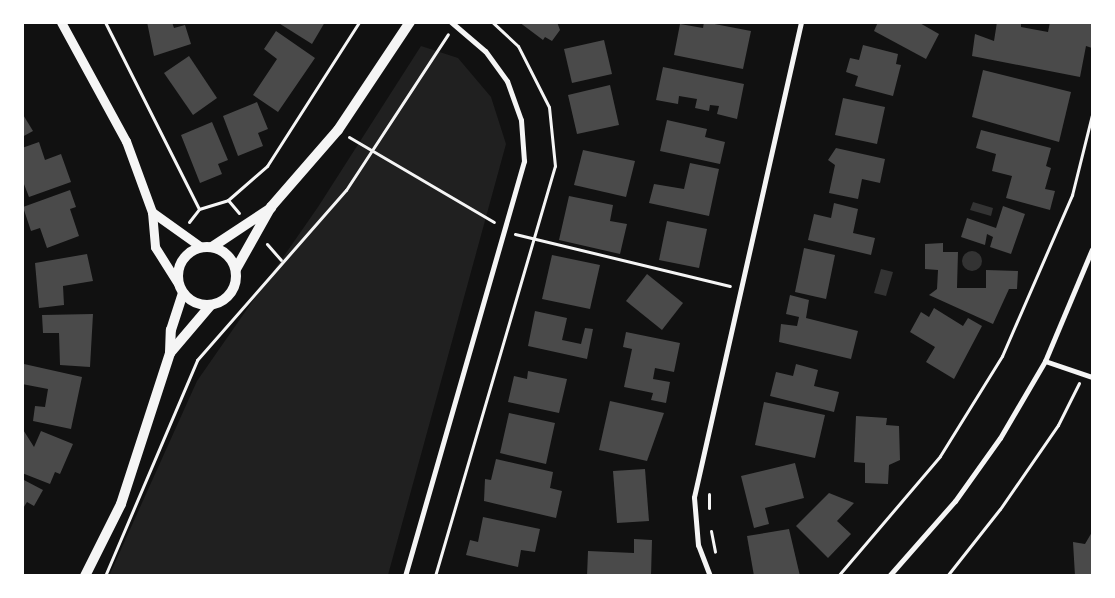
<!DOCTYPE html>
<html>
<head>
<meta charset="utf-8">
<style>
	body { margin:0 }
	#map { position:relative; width:1115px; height:598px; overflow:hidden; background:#111; font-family:"Golos Text",sans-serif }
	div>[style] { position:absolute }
	.green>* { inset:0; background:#202020 }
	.water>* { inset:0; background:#333 }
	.round { border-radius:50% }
	.building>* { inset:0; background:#4a4a4a }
	.path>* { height:3px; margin:-1.5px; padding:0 1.5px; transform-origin:1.5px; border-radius:1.5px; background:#f5f5f5 }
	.minor>* { height:5px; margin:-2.5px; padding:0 2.5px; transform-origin:2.5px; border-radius:2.5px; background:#f5f5f5 }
	.tertiary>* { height:9px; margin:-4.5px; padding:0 4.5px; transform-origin:4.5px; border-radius:4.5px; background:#f5f5f5 }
	.secondary>* { height:10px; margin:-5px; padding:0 5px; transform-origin:5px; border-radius:5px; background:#f5f5f5 }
	.secondary>.ring { margin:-5px; padding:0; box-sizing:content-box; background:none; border:10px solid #f5f5f5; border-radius:50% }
	span { translate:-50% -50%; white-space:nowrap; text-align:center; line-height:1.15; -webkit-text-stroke:5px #fff; paint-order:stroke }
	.frame { position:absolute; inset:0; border:24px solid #fff; pointer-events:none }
</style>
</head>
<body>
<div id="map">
	<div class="green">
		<div style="clip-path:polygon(421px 46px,458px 58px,491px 97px,506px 144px,388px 575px,109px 576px,197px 381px,318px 207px)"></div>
	</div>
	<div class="water">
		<div style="clip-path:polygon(973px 202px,993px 208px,991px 216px,970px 210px)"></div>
		<div class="round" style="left:962px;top:251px;width:20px;height:20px"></div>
		<div style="clip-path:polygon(881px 269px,893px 272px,886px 296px,874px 293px)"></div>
	</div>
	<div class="building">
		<div style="clip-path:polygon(147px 22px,172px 22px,174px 28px,185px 25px,191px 44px,154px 56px)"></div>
		<div style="clip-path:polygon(277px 22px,325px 22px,312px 44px)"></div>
		<div style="clip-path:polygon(519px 22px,557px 22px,560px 30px,552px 41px,545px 37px,543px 40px)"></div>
		<div style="clip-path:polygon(704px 22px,751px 31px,743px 69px,674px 55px,680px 24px,703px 28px)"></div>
		<div style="clip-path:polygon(878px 22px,918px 22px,939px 34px,926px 59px,874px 31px)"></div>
		<div style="clip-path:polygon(997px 22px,1021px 22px,1021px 27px,1048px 32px,1050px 22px,1092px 22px,1092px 48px,1086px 46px,1080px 77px,972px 56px,975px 34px,994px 41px)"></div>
		<div style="clip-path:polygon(276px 31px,315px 58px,278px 112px,253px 95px,277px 59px,264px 49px)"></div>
		<div style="clip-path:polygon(604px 40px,612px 74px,572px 83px,564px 49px)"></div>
		<div style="clip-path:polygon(863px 45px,898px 54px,896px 64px,901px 65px,893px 96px,855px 86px,858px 76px,846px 72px,850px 58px,859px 60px)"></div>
		<div style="clip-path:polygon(189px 56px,217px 98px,193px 115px,164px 73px)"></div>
		<div style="clip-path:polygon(663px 67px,744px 84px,737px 119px,717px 114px,719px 106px,710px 105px,709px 111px,695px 108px,697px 99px,679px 96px,678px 104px,656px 100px)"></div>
		<div style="clip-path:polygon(983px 70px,1071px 92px,1059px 142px,972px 117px)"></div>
		<div style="clip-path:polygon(610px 85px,619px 125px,577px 134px,568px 95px)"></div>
		<div style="clip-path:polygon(843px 98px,885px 107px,877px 144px,835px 135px)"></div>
		<div style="clip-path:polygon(257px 102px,268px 129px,258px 133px,263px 146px,238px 156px,223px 116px)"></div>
		<div style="clip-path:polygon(22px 113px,33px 131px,22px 137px)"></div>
		<div style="clip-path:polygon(667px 120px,707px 129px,705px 137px,725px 142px,720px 164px,660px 151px)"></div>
		<div style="clip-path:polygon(212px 122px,228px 160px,218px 164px,222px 174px,200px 183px,181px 135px)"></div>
		<div style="clip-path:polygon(981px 130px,1051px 148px,1046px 166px,1051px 168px,1045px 189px,1055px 191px,1050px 210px,1006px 198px,1012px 176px,992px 171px,996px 154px,976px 148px)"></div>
		<div style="clip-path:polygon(39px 142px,45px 160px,61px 154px,71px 182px,29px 197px,22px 179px,22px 148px)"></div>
		<div style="clip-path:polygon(836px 148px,885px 159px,880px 183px,862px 179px,858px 199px,829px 193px,835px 165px,828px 160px)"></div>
		<div style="clip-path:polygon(583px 150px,635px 161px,626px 197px,574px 185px)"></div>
		<div style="clip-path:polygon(690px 163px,719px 169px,709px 216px,649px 203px,654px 184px,684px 189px)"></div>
		<div style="clip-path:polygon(70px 190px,76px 207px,70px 209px,79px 236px,47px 248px,40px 228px,31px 231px,23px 207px)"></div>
		<div style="clip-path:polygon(569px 196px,613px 205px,610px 221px,627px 224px,620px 254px,559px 240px)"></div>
		<div style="clip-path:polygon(834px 203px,858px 209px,853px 233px,875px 238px,871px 255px,808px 240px,814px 214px,831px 218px)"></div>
		<div style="clip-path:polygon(1003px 206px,1025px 214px,1011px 254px,990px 247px,993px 237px,987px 234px,985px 245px,961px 237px,967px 218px,996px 228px)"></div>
		<div style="clip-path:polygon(667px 221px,707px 229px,699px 268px,659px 260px)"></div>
		<div style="clip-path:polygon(943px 243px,943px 252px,958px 252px,957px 288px,986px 288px,986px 270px,1018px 271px,1017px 289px,1009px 289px,993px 324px,929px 295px,937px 289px,938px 270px,925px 269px,925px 244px)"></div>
		<div style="clip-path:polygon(804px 248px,835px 255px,826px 299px,795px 292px)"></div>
		<div style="clip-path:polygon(87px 254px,93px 281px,63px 286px,64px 305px,39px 308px,35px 263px)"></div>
		<div style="clip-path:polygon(552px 255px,600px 265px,590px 309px,542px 299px)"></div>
		<div style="clip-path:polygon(647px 274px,683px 303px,662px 330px,626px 301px)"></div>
		<div style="clip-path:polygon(790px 295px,809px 300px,806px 318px,858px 331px,851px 359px,779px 342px,781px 324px,797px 326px,799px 317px,786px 314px)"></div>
		<div style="clip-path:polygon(934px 308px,963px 326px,968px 318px,982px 326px,954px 379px,926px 362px,935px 347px,910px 332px,921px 312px,929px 317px)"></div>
		<div style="clip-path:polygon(535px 311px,567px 318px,562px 340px,581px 344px,585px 328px,593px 329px,587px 359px,528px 346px)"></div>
		<div style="clip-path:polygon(93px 314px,90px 367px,60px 365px,59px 333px,43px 333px,42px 315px)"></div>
		<div style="clip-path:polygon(626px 332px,680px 343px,674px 372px,655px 368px,653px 379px,670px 382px,666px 403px,651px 400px,653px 393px,624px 387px,632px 349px,623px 347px)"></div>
		<div style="clip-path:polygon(24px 364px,82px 377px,71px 429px,33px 421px,35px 406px,45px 407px,48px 389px,22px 384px)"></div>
		<div style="clip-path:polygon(796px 364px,818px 370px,814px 386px,839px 392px,834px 412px,770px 396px,776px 372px,793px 376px)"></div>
		<div style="clip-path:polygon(528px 371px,567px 379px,559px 413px,508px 402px,514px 376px,527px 379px)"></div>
		<div style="clip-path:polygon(610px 401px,664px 413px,647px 461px,599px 450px)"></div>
		<div style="clip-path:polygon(764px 402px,825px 415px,815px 458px,755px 445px)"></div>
		<div style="clip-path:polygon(509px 413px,555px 423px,546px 464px,500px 453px)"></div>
		<div style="clip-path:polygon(856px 416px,887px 418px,886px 425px,899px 426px,900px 460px,889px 465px,888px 484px,865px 483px,865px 463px,854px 462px)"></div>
		<div style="clip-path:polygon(22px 428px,34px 447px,41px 431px,73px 444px,60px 474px,55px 472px,50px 484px,22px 473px)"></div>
		<div style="clip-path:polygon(496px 459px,553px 472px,550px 488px,562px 491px,556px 518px,484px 501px,485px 479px,491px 480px)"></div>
		<div style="clip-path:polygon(795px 463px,804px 498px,765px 508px,769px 524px,754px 528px,741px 476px)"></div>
		<div style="clip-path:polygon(645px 469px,649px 521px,617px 523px,613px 471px)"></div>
		<div style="clip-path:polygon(22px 479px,43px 490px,34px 506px,27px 502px,22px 510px)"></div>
		<div style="clip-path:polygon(829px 493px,854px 503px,837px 521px,851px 534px,828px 558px,796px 526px)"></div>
		<div style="clip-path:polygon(483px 517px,540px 529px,535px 552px,521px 550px,518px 567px,466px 555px,470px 540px,478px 542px)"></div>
		<div style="clip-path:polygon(789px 529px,800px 576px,754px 576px,747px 536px)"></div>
		<div style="clip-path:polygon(1092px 532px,1092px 576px,1075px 576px,1073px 542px,1085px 544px)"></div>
		<div style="clip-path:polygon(634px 539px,652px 540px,651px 576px,587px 576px,588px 551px,634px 553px)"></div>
	</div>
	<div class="path">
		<div style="left:105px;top:22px;width:209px;rotate:63.3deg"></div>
		<div style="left:199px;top:209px;width:30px;rotate:-17deg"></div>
		<div style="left:228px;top:200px;width:52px;rotate:-41.1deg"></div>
		<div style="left:267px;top:166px;width:171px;rotate:-57.4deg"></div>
		<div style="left:349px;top:137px;width:168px;rotate:30.4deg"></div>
		<div style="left:228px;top:200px;width:17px;rotate:50deg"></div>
		<div style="left:189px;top:222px;width:16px;rotate:-52deg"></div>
		<div style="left:515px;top:234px;width:221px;rotate:13.6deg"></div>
		<div style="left:267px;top:244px;width:21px;rotate:49deg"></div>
		<div style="left:709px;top:494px;width:14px;rotate:90deg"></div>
		<div style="left:711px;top:531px;width:21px;rotate:79deg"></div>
		<div style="left:105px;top:576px;width:235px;rotate:-66.9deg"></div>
		<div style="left:197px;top:360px;width:226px;rotate:-48.8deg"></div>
		<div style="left:346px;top:190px;width:186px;rotate:-56.8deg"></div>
		<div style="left:435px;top:576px;width:427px;rotate:-73.7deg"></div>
		<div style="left:555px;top:166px;width:59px;rotate:-95.8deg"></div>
		<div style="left:549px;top:107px;width:68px;rotate:-116.9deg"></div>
		<div style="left:518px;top:46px;width:35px;rotate:-137deg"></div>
		<div style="left:838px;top:576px;width:157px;rotate:-49.6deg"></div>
		<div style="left:940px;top:456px;width:118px;rotate:-58.2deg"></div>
		<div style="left:1002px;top:356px;width:176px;rotate:-66.5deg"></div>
		<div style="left:1072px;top:195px;width:82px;rotate:-76deg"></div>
		<div style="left:947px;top:576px;width:85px;rotate:-51.7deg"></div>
		<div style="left:1000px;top:509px;width:102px;rotate:-55.4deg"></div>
		<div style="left:1058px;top:425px;width:47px;rotate:-63.4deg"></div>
	</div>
	<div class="minor">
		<div style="left:1045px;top:361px;width:50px;rotate:18.8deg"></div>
		<div style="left:405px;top:576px;width:432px;rotate:-74deg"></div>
		<div style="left:524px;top:161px;width:41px;rotate:-94.2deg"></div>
		<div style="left:521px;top:120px;width:41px;rotate:-109.7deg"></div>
		<div style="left:507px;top:81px;width:37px;rotate:-126deg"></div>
		<div style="left:485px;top:51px;width:45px;rotate:-139.5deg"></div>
		<div style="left:710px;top:576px;width:33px;rotate:-111deg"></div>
		<div style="left:698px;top:545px;width:48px;rotate:-94.8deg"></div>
		<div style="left:694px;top:497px;width:487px;rotate:-77.3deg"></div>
		<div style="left:889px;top:576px;width:100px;rotate:-48.7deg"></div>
		<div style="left:955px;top:501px;width:77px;rotate:-54.5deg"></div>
		<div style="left:1000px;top:438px;width:89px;rotate:-59.7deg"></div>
		<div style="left:1045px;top:361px;width:121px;rotate:-67.2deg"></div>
	</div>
	<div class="tertiary">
		<div style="left:61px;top:22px;width:136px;rotate:61.4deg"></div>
		<div style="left:126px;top:141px;width:76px;rotate:69.9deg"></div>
		<div style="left:152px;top:212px;width:35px;rotate:85deg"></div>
		<div style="left:155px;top:247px;width:45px;rotate:57.7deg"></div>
		<div style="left:152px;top:212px;width:60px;rotate:35.5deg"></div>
	</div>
	<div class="secondary">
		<div class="ring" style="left:178px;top:247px;width:48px;height:48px"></div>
		<div style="left:212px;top:247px;width:71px;rotate:-33.5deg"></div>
		<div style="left:236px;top:269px;width:71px;rotate:-60.6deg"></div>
		<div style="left:271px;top:207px;width:102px;rotate:-49deg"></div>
		<div style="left:338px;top:130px;width:130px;rotate:-56.3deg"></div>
		<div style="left:170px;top:353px;width:23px;rotate:-88deg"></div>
		<div style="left:171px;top:330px;width:39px;rotate:-72deg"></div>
		<div style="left:85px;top:576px;width:80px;rotate:-63.4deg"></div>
		<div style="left:121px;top:504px;width:159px;rotate:-72deg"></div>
		<div style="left:170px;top:353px;width:62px;rotate:-49.6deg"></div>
	</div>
	<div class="frame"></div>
</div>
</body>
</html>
